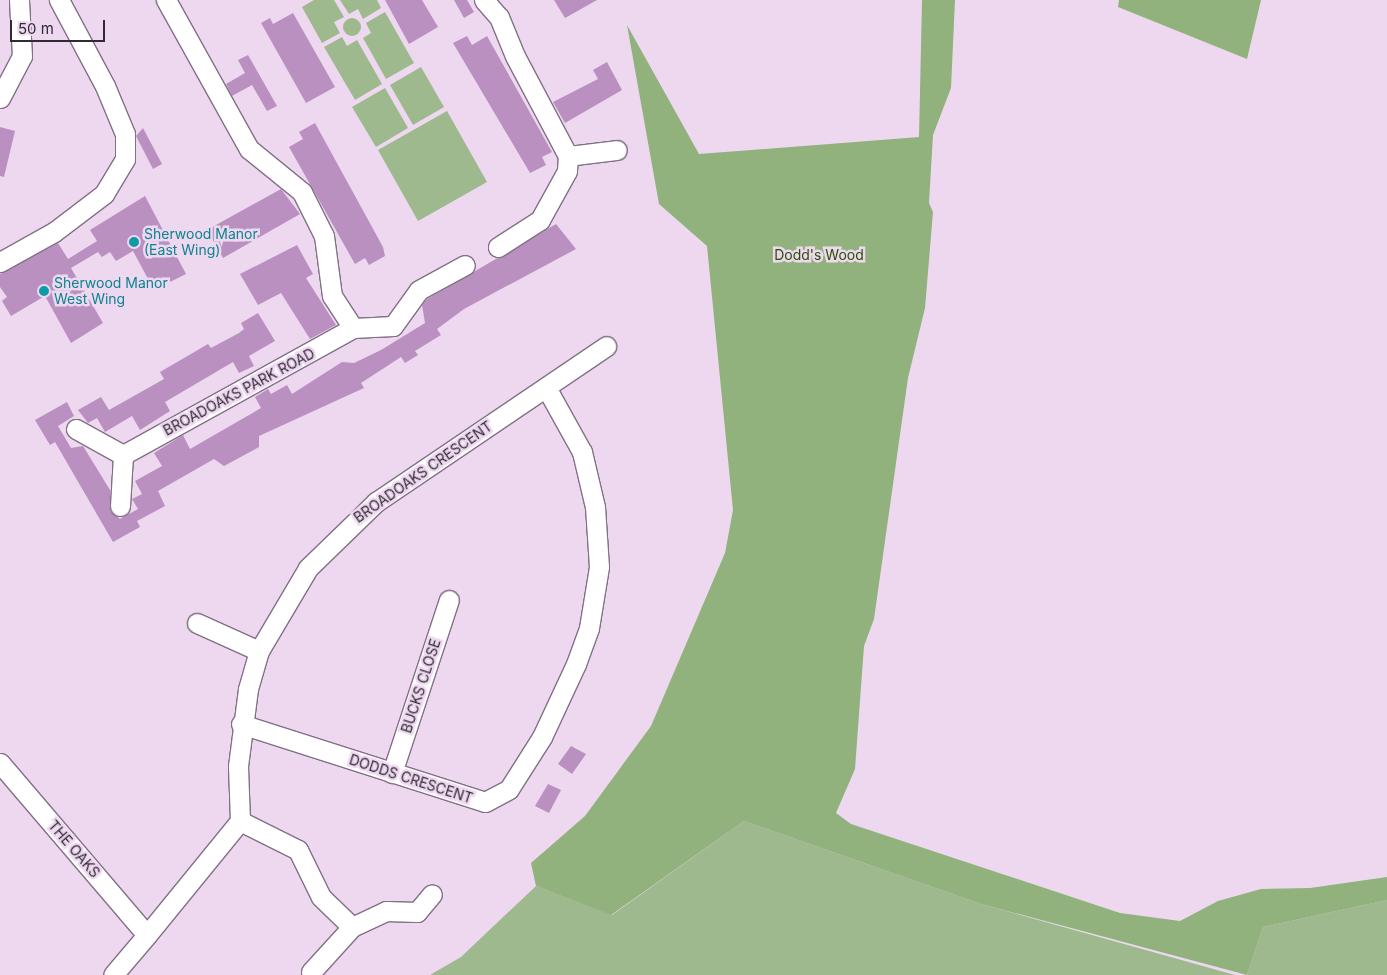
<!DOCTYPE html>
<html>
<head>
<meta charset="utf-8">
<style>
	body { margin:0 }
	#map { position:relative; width:1387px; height:975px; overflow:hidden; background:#edd8f0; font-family:Inter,sans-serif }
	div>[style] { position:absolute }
	.green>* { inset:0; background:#9db98d }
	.round { border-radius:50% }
	.forest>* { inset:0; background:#91b27d }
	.building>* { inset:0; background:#b990c0 }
	.roads { filter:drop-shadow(1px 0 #827086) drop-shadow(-1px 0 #827086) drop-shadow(0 1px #827086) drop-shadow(0 -1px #827086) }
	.minor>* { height:19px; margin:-9.5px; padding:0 9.5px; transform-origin:9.5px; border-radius:9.5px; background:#fff }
	.dots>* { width:14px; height:14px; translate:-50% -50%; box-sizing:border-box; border:2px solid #edd8f0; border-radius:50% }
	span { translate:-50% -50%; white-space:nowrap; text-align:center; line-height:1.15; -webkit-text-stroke:5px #edd8f0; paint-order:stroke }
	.culture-label { font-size:14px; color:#0d838f }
	.left { translate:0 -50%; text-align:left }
	.park-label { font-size:14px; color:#285000 }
	.street-label { font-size:14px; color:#312a33 }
	.scale { position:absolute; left:10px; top:20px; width:95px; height:22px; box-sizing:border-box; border:2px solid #312a33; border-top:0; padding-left:6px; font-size:15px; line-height:18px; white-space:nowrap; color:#312a33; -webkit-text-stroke:4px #edd8f0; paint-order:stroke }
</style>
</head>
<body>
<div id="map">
	<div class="green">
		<div style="clip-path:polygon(314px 0,334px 0,344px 17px,334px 22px,340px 33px,322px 43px,302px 7px)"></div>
		<div style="clip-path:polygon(340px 0,377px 0,381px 8px,363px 19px,358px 9px,349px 14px)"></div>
		<div style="clip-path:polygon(385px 12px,414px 63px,386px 79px,363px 38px,371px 33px,366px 23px)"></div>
		<div class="round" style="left:343px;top:18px;width:18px;height:18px"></div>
		<div style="clip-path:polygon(342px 37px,347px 46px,357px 40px,382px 84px,355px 100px,324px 47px)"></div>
		<div style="clip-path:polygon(421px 67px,444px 107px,413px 125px,390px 85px)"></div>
		<div style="clip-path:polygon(385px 88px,408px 128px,376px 147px,352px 107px)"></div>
		<div style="clip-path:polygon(447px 111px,487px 182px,418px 221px,378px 150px)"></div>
		<div style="clip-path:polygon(744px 821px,981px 904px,1235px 975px,430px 975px,461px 957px,536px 886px,612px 915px)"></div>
		<div style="clip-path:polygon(1387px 900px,1387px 975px,1247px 975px,1263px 927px)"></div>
	</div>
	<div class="forest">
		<div style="clip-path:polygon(922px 0,955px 0,951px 88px,933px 135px,929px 203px,933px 212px,925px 308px,908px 378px,874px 619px,864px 646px,855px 769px,836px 813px,851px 824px,1120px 913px,1180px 921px,1218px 901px,1261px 889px,1310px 888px,1387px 877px,1387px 900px,1263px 927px,1247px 975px,981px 904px,744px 821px,611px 915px,536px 886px,531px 863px,585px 816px,651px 726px,725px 553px,733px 510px,707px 246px,659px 204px,627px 25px,699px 154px,919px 137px)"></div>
		<div style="clip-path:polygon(1119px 0,1261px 0,1247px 59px,1118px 7px)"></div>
	</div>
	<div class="building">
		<div style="clip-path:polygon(385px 0,422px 0,438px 27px,409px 44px)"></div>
		<div style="clip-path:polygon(454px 0,467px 0,474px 12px,464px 18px)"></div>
		<div style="clip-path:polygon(554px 0,597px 0,565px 18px)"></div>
		<div style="clip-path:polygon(293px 13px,335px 87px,306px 103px,261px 23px,270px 18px,273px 24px)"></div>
		<div style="clip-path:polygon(467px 36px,472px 45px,487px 36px,552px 152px,542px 157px,546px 165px,530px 173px,453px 43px)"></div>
		<div style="clip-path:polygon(248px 55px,277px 106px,267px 111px,252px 85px,232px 96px,226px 84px,245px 73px,238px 60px)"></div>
		<div style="clip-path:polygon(607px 62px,622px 90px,565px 123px,553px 102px,598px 79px,593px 70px)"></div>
		<div style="clip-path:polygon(315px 123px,383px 247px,385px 256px,369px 265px,365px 258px,355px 264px,289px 147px,303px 139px,299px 132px)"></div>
		<div style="clip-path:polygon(0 127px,15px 131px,4px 177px,0 176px)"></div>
		<div style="clip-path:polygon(143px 128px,162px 164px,153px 169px,136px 136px)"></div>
		<div style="clip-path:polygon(281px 189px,300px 214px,223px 258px,207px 230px)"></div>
		<div style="clip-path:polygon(145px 196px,186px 274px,154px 290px,133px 251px,116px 261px,110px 252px,102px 257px,98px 252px,71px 268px,103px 323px,71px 343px,45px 296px,11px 316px,2px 301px,7px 297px,0 287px,0 274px,58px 243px,68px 259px,97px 241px,90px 230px)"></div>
		<div style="clip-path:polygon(556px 224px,576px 249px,464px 309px,437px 329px,441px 335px,415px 351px,418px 355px,405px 363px,401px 357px,361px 383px,364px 388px,259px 436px,259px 447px,224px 466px,214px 459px,158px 491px,165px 506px,137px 521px,140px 527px,113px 542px,55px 442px,50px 445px,35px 420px,67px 402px,74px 416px,58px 426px,71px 448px,83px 446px,110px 490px,110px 511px,120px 519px,138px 509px,132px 499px,142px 494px,135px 481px,162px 466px,154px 453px,183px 435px,190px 449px,261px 408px,255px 397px,268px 389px,271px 394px,287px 385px,292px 394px,342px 362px,354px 363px,381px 350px,425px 323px,422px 305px,427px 299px)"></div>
		<div style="clip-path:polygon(297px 245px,313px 274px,306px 278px,336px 325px,310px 339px,281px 293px,258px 305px,240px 274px)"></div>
		<div style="clip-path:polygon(258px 313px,275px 341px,249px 356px,254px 366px,239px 373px,233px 362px,165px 402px,170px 411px,140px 430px,132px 416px,105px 432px,97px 418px,88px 423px,78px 410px,101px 397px,109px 410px,164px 379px,160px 372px,208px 344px,211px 348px,239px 333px,244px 329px,241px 323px)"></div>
		<div style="clip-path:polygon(571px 746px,586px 754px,572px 774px,558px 764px)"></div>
		<div style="clip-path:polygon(548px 784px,561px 790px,549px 813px,535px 806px)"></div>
	</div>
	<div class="roads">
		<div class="minor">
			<div style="left:484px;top:0;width:23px;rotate:49deg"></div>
			<div style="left:499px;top:17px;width:42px;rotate:67.7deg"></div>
			<div style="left:515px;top:56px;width:113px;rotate:62.1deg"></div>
			<div style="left:568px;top:156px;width:15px;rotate:94deg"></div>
			<div style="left:567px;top:171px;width:56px;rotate:118.9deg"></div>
			<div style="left:540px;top:220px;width:50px;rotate:147.3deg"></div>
			<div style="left:0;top:98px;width:47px;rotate:-62.4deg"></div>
			<div style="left:22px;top:56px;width:56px;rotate:-93.1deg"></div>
			<div style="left:568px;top:156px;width:49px;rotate:-7deg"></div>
			<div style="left:0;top:262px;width:62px;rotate:-29.1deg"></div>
			<div style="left:54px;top:232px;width:63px;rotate:-37.2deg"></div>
			<div style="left:104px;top:194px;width:41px;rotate:-59deg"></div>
			<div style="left:125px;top:159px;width:25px;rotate:-90deg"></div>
			<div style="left:125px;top:134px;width:52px;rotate:-112.6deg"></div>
			<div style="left:105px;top:86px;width:98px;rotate:-118.1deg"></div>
			<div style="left:353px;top:328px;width:40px;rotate:-2.9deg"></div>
			<div style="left:393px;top:326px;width:44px;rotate:-54.2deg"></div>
			<div style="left:419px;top:290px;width:52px;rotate:-28.5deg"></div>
			<div style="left:76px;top:429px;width:54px;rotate:29deg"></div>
			<div style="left:123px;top:455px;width:263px;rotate:-28.9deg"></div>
			<div style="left:353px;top:328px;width:38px;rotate:-123deg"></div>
			<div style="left:332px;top:296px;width:61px;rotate:-97.6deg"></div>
			<div style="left:324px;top:236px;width:49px;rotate:-116.6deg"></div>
			<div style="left:302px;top:192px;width:68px;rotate:-140.9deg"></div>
			<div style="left:249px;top:149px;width:171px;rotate:-119.1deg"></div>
			<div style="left:120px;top:506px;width:51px;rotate:-86.6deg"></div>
			<div style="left:197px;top:623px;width:68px;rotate:24.3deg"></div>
			<div style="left:241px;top:724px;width:256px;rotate:17.7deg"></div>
			<div style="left:485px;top:802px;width:27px;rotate:-28deg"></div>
			<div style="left:509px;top:789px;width:62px;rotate:-57.6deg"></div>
			<div style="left:542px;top:737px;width:81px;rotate:-65deg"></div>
			<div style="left:576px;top:664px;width:38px;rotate:-70deg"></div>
			<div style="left:589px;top:628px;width:62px;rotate:-80.7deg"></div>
			<div style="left:599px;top:567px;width:60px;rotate:-93.8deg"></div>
			<div style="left:595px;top:507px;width:57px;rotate:-103.3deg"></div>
			<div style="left:582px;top:452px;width:74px;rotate:-119deg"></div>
			<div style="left:0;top:763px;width:226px;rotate:49.5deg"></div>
			<div style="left:147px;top:935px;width:52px;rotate:130.4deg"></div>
			<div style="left:392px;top:773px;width:182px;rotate:-71.8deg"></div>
			<div style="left:240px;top:821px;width:55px;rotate:-92.1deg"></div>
			<div style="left:238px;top:766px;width:78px;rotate:-82.6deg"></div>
			<div style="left:248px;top:689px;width:40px;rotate:-74deg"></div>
			<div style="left:259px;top:651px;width:96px;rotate:-59.4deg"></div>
			<div style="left:308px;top:568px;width:95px;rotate:-44.1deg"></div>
			<div style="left:376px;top:502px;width:278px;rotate:-34.1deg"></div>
			<div style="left:240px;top:821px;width:65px;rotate:26.6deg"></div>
			<div style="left:298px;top:850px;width:52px;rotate:63.9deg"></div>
			<div style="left:321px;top:897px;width:43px;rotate:44.1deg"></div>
			<div style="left:147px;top:935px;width:147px;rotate:-50.8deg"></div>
			<div style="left:311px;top:972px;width:61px;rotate:-47.7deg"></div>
			<div style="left:352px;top:927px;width:38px;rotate:-25deg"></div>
			<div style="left:386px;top:911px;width:31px;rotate:2deg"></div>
			<div style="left:417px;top:912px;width:23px;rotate:-50deg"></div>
		</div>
	</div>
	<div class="dots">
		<div style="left:134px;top:242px;background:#0f9aa8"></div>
		<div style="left:44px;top:291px;background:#0f9aa8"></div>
	</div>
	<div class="culture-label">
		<span class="left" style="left:144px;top:242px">Sherwood Manor<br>(East Wing)</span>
		<span class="left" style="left:54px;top:291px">Sherwood Manor<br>West Wing</span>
	</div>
	<div class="park-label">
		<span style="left:819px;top:255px">Dodd's Wood</span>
	</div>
	<div class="street-label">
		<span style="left:239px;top:392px;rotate:-28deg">BROADOAKS PARK ROAD</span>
		<span style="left:423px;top:472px;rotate:-35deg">BROADOAKS CRESCENT</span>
		<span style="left:421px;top:686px;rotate:-72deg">BUCKS CLOSE</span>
		<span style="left:411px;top:779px;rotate:18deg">DODDS CRESCENT</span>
		<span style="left:74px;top:849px;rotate:49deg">THE OAKS</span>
	</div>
	<div class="scale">50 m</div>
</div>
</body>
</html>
